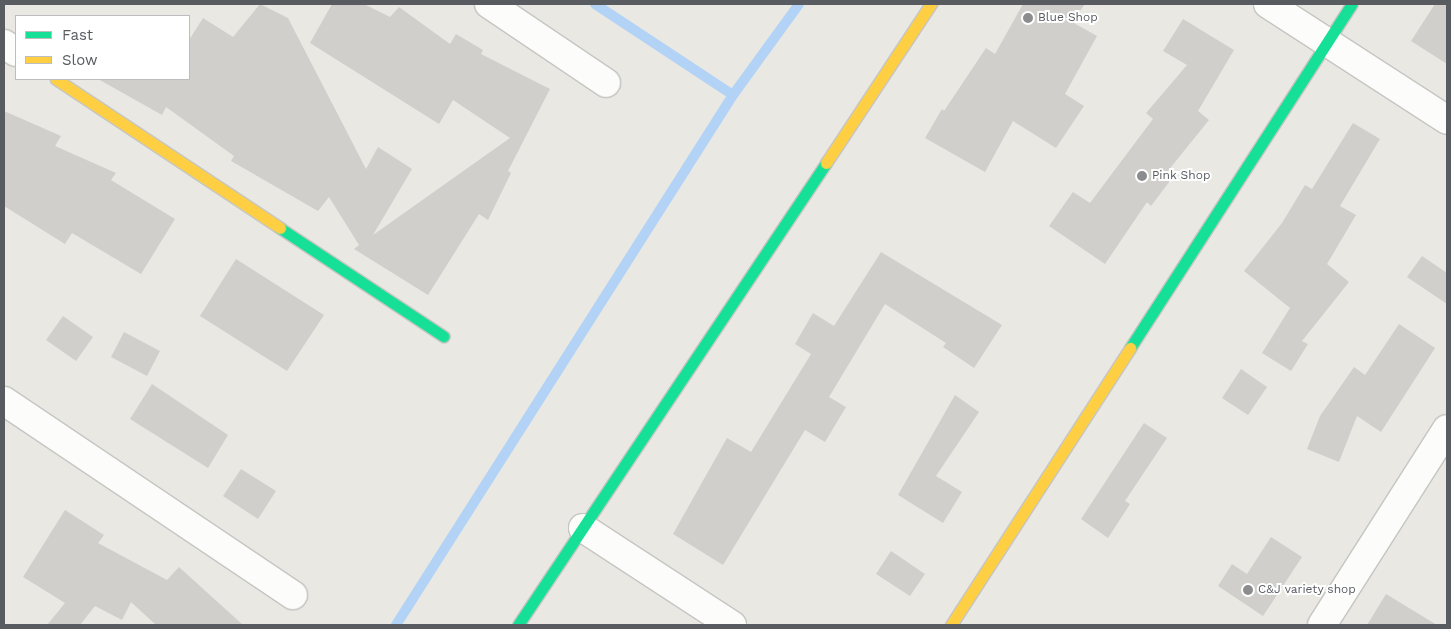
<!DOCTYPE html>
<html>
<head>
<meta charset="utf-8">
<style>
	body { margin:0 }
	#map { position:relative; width:1451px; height:629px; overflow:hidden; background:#e9e8e2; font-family:"Work Sans",sans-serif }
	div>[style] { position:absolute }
	.stream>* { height:10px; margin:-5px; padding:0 5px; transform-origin:5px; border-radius:5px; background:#b2d2f6 }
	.building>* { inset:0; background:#d0cfcc }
	.roads { filter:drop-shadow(1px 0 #c5c5c3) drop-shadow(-1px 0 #c5c5c3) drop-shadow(0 1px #c5c5c3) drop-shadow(0 -1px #c5c5c3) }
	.street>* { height:28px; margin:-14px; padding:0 14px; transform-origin:14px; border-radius:14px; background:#fcfcfb }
	.fast>* { height:11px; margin:-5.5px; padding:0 5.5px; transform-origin:5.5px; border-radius:5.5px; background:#16e098 }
	.slow>* { height:11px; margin:-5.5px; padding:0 5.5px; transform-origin:5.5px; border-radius:5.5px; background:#ffcf43 }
	.dots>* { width:14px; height:14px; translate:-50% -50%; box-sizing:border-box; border:2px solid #fff; border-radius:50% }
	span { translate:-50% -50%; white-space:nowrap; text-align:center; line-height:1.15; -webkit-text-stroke:4px #fff; paint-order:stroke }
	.poi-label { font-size:12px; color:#585b60 }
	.left { translate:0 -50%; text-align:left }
	.frame { position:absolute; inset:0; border:5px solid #585b60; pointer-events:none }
	.legend { position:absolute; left:15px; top:15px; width:175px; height:65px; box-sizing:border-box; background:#fff; border:1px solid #bcbdbf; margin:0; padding:6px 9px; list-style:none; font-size:15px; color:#585b60 }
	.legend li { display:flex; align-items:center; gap:10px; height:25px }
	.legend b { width:25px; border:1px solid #bcbdbf }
</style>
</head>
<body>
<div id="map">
	<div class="stream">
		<div style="left:595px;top:4px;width:165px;rotate:33.4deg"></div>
		<div style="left:396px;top:625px;width:628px;rotate:-57.55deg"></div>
		<div style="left:733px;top:95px;width:112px;rotate:-54deg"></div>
	</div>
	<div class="building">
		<div style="clip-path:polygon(260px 4px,288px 18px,366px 169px,378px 147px,412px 169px,373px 235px,510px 138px,453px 100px,439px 124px,310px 43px,332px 4px,364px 4px,390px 17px,399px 7px,450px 44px,456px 34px,483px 50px,481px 54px,550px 89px,508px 171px,511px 173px,488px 220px,479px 214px,428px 295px,354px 249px,359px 245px,329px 197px,318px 211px,231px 161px,234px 156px,166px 107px,162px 115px,98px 79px,189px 79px,189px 40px,203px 18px,233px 37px)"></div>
		<div style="clip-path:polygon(1023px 4px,1085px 4px,1072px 22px,1097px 36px,1065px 94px,1084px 106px,1056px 148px,1013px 121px,985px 172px,925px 138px,942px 109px,944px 111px,986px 48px,995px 54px)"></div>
		<div style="clip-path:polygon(1435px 4px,1447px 4px,1447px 64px,1411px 41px)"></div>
		<div style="clip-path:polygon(1183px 19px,1234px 50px,1198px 111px,1209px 120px,1167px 172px,1173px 177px,1151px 206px,1147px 202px,1105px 264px,1049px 226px,1073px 192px,1090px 203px,1153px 119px,1146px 113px,1187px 65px,1163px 51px)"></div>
		<div style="clip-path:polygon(4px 111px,61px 136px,55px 146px,116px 173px,111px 180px,175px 219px,141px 274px,72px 233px,65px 244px,4px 206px)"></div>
		<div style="clip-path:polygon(1353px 123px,1380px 139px,1340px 206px,1356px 215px,1327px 264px,1349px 282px,1302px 341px,1308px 344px,1291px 371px,1262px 353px,1290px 308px,1244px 271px,1282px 223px,1305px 185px,1312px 189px)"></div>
		<div style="clip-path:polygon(881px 252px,1002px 325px,974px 368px,943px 347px,946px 343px,885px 304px,829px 397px,846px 407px,825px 442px,805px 430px,723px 565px,673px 534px,727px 438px,751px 452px,811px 354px,795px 344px,813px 313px,834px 326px)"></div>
		<div style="clip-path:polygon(1422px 256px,1447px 273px,1447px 304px,1407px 277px)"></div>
		<div style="clip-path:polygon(236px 259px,324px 315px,287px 371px,200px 316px)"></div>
		<div style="clip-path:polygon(63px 316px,93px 337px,76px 361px,46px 340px)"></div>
		<div style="clip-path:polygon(1399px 324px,1435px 348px,1381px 432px,1357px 416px,1339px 462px,1307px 449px,1320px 416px,1354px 367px,1365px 375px)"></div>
		<div style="clip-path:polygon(124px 332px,160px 351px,147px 376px,111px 357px)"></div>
		<div style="clip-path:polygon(1241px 369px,1267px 387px,1248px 415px,1222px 398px)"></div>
		<div style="clip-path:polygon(152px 384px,228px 435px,208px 468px,130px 419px)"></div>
		<div style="clip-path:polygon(955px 395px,979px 412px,936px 476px,962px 492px,943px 523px,898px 495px)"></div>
		<div style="clip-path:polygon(1144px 423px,1167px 438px,1125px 501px,1130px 504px,1108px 538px,1081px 519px)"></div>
		<div style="clip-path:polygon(241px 469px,276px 491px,258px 519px,223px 496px)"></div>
		<div style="clip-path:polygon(65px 510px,104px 535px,98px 543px,167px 580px,179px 567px,243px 625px,156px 625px,131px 602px,122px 620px,95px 606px,80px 625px,47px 625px,65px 603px,23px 577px)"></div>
		<div style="clip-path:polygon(1271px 537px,1302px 557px,1263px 616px,1218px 586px,1232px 564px,1247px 574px)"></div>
		<div style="clip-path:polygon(891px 551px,925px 574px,910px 596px,876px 574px)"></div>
		<div style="clip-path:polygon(1386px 594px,1437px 625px,1367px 625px)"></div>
	</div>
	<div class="roads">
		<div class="street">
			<div style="left:489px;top:4px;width:141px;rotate:34deg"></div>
			<div style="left:1268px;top:4px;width:213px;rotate:32.9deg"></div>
			<div style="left:4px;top:44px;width:14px;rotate:34deg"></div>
			<div style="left:4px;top:401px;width:348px;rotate:33.9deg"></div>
			<div style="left:583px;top:528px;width:178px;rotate:33.1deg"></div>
			<div style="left:1322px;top:625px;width:232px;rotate:-57.5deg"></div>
		</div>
		<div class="fast">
			<div style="left:280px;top:228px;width:196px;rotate:33.5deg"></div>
			<div style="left:1130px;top:348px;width:409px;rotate:-57.2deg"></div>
			<div style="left:518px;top:625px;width:555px;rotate:-56.31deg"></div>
		</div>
		<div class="slow">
			<div style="left:56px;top:79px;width:269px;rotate:33.6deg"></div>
			<div style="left:826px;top:163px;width:191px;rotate:-56.6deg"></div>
			<div style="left:951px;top:625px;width:330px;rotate:-57.1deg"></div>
		</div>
	</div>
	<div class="dots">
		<div style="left:1028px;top:18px;background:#8b8c8e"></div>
		<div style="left:1142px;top:176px;background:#8b8c8e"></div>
		<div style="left:1248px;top:590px;background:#8b8c8e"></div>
	</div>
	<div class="poi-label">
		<span class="left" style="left:1038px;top:18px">Blue Shop</span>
		<span class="left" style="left:1152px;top:176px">Pink Shop</span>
		<span class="left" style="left:1258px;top:590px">C&amp;J variety shop</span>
	</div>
	<div class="frame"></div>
	<ul class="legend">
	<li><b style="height:6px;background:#16e098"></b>Fast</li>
	<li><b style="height:6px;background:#ffcf43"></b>Slow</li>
	</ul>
</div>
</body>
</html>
